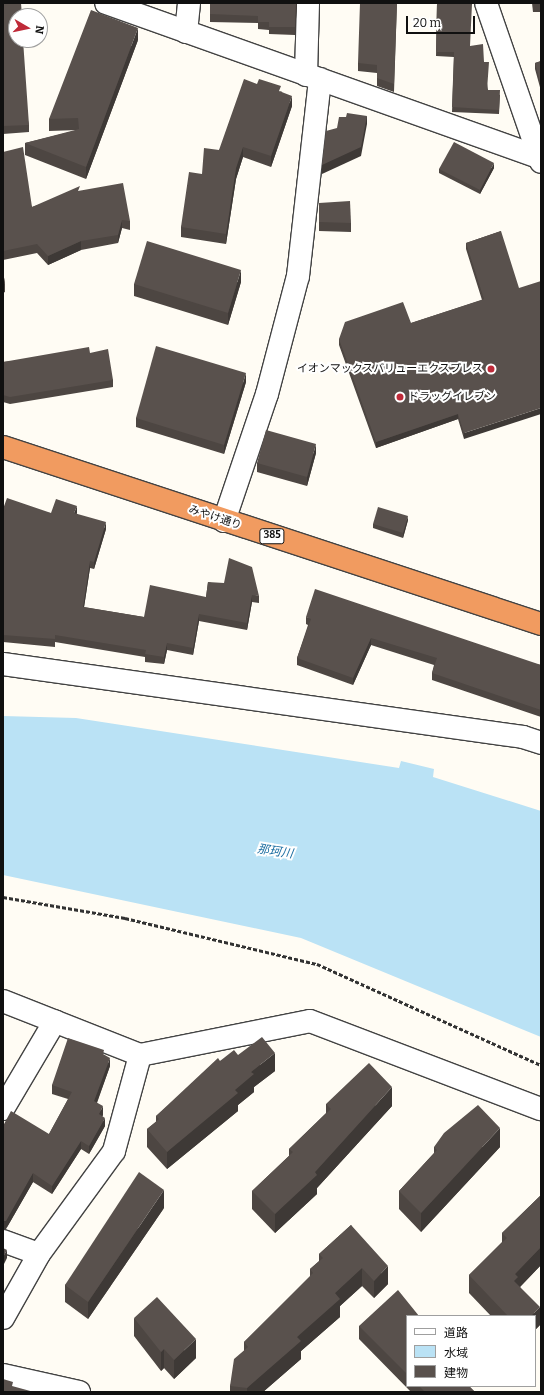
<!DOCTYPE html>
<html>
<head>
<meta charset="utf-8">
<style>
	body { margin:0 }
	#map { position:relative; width:544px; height:1395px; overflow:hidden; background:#fffcf4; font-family:Bitter,"Noto Sans JP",serif }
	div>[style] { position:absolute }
	.water>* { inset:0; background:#bae2f5 }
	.path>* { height:2.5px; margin-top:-1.25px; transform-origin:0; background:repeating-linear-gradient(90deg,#323232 0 4px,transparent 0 6px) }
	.roads { filter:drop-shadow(1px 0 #434343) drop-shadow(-1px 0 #434343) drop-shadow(0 1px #434343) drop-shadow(0 -1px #434343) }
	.minor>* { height:22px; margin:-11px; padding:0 11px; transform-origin:11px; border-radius:11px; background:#fff }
	.highway>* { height:22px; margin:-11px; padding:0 11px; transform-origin:11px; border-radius:11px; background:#f19b60 }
	.wall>* { inset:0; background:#4d4642 }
	.shaded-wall>* { inset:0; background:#3e3936 }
	.building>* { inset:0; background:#59514d }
	.dots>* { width:11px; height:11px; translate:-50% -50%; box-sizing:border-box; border:2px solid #fff; border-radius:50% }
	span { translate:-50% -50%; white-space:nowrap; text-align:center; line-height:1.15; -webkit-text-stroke:4px #fff; paint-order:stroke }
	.shield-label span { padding:1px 3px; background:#fff; border:1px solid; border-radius:3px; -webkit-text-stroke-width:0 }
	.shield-label { font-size:10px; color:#101010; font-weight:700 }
	.poi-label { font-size:11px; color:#101010 }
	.right { translate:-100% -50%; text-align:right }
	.left { translate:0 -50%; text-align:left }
	.street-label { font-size:11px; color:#101010 }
	.water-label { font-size:12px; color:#1b6da1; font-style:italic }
	.frame { position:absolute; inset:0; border:4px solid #101010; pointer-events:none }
	.legend { position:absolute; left:406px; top:1315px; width:130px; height:72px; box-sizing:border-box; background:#fff; border:1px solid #9f9f9f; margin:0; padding:5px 7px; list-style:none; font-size:12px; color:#101010 }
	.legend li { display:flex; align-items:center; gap:8px; height:20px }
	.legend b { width:20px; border:1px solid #9f9f9f }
	.north { position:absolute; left:8px; top:8px; width:40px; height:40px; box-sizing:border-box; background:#fff; border:1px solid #9f9f9f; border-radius:50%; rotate:99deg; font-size:11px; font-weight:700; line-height:16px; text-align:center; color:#101010 }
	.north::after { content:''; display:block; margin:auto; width:14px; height:18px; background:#bf2a39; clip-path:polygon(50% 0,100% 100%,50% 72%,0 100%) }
	.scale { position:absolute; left:406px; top:16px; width:69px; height:18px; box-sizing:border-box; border:2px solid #101010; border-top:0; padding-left:5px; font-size:12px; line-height:14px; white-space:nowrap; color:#101010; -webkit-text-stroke:3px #fff; paint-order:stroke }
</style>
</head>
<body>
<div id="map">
	<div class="water">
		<div style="clip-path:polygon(3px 716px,76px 718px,399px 768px,401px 761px,434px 769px,433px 777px,541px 811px,541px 1037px,301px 938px,3px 875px)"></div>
	</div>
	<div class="path">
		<div style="left:3px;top:897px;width:124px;rotate:9.8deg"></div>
		<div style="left:125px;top:918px;width:197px;rotate:13.5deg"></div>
		<div style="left:317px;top:964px;width:246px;rotate:24.3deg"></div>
	</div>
	<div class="roads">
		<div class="minor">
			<div style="left:106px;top:3px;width:460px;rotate:19.6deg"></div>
			<div style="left:486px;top:3px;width:168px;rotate:70.9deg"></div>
			<div style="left:186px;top:32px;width:29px;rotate:-84deg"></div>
			<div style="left:306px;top:75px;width:72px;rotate:-88.4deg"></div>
			<div style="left:224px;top:521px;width:134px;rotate:-71.3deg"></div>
			<div style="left:267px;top:394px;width:122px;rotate:-75.3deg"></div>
			<div style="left:298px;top:276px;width:198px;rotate:-83.6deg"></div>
			<div style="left:3px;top:664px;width:525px;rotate:7.99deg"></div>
			<div style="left:523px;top:737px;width:19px;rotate:18deg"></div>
			<div style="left:3px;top:1001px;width:147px;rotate:21.5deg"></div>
			<div style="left:3px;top:1109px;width:102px;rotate:-59.4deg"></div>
			<div style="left:3px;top:1241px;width:38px;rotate:20deg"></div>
			<div style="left:3px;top:1318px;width:73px;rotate:-60.6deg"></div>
			<div style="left:39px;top:1254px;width:127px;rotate:-53.9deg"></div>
			<div style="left:114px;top:1151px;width:99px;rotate:-74.8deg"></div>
			<div style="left:140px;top:1055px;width:173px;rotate:-11.3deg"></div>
			<div style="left:310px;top:1021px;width:247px;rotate:20.9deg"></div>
			<div style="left:3px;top:1375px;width:78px;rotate:12.6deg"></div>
		</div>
		<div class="highway">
			<div style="left:3px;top:447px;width:566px;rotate:18.21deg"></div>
		</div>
	</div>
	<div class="wall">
		<div style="clip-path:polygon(3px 3px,29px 125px,29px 132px,3px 134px)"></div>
		<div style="clip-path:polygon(210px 3px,297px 3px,295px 35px,269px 34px,269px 30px,258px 29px,258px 23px,210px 22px)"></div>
		<div style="clip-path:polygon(397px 3px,394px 92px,377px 86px,377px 73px,358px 71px,358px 63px)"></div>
		<div style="clip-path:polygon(437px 3px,470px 46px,484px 62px,488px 90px,500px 95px,499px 114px,452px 112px,454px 57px,436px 56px)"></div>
		<div style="clip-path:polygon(532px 3px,541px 3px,541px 12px,533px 12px)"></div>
		<div style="clip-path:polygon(138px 40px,86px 179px,25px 155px,25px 143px,78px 130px,49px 131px,49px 119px)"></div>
		<div style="clip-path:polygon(541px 61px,541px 91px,535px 69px,535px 63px)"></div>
		<div style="clip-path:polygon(281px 91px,292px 106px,271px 167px,243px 157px,236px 179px,226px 244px,181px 237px,181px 227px,219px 150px)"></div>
		<div style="clip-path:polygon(3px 152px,32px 207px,80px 191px,130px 221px,130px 230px,122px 228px,118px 243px,81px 250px,48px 265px,37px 253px,3px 260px)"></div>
		<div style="clip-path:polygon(494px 168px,480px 194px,439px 173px,439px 169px)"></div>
		<div style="clip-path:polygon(319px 203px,351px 223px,351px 232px,319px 231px)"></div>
		<div style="clip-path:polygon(501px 231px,464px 439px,458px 419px,376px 448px,339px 345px,339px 339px,411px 323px,482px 300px,466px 249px,466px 243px)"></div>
		<div style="clip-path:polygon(3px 271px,5px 284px,5px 292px,3px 293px)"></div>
		<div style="clip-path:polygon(241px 282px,228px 325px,134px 296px,134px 284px)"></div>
		<div style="clip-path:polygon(90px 353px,113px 380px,113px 387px,10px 404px,3px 402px,3px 362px)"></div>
		<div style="clip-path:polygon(246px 382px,224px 454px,136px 427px,136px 418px)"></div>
		<div style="clip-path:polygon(316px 453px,307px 486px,257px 472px,257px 463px)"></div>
		<div style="clip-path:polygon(3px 509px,51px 513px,77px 513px,76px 514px,106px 529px,94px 569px,90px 568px,84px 607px,144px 617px,206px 597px,208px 582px,259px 596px,259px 603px,252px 602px,247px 630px,199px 621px,193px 655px,167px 650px,164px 664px,145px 662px,145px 657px,55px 642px,55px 647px,3px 642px)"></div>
		<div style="clip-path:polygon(408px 520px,403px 538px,373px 528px,373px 524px)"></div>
		<div style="clip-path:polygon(306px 617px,541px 665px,541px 717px,432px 680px,432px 673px,434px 665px,371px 645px,353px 685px,297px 665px,297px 658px,308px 625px,306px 624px)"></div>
		<div style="clip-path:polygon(104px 1055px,110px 1066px,97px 1103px,103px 1115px,102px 1116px,105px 1126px,89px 1154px,81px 1149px,52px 1194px,33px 1182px,6px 1229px,49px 1134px,68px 1099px,52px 1094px,52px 1085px)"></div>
		<div style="clip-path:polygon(238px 1055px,275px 1071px,254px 1087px,254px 1092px,238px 1105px,238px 1111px,167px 1169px,147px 1147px,147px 1129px,156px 1122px,156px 1116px,220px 1061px)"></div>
		<div style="clip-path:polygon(326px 1104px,392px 1106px,317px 1188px,317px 1194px,275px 1233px,252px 1209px,252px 1191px,289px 1156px,289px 1149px,326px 1113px)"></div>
		<div style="clip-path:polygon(434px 1147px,500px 1147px,421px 1232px,399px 1209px,399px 1191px,434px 1153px)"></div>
		<div style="clip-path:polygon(541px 1187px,541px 1265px,520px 1287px,540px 1325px,535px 1330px,535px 1316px,491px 1316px,469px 1293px,469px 1275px,502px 1242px,502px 1233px,540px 1196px,540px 1188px)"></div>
		<div style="clip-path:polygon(164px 1208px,88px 1319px,65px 1302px,65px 1285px)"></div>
		<div style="clip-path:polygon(351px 1225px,388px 1284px,374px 1298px,362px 1286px,340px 1306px,340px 1317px,301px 1351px,301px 1359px,263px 1392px,230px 1392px,230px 1386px,244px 1351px,244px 1342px,310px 1277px,310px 1269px,319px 1261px,319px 1254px)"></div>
		<div style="clip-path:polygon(407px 1316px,407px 1386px,469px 1386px,475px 1392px,411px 1392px,359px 1339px,359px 1326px)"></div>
		<div style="clip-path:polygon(134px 1318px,196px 1358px,174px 1379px,164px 1368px,161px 1371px,134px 1336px)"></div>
	</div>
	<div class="shaded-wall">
		<div style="clip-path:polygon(296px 3px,297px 3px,295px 35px,295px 27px)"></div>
		<div style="clip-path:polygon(138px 28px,138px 40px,86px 179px,86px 167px)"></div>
		<div style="clip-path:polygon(292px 96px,292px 106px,271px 167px,271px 156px)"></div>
		<div style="clip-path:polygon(367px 116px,367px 124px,361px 156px,322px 174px,322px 165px)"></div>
		<div style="clip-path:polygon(243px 147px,243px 157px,236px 179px,226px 244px,226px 234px,236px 168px)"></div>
		<div style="clip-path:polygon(494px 163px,494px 168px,480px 194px,480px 190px)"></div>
		<div style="clip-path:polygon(122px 220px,122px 228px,118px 243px,118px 235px)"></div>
		<div style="clip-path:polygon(81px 241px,81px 250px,48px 265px,48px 256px)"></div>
		<div style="clip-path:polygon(241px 270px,241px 282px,228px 325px,228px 313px)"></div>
		<div style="clip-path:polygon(246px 373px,246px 382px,224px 454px,224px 445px)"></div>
		<div style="clip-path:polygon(541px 408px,541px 414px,464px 439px,464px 433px)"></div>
		<div style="clip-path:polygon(458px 414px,458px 419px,376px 448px,376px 442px)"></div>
		<div style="clip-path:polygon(316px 444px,316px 453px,307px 486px,307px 477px)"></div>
		<div style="clip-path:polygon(77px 506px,77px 513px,74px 520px,74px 513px)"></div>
		<div style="clip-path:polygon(408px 516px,408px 520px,403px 538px,403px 533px)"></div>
		<div style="clip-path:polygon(106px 522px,106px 529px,94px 569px,94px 562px)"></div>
		<div style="clip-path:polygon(90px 561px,90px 568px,83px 614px,83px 607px)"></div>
		<div style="clip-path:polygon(252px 595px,252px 602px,247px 630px,247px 623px)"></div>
		<div style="clip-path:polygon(199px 614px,199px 621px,193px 655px,193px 648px)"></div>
		<div style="clip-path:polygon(371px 638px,371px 645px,353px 685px,353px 678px)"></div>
		<div style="clip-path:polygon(167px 643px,167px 650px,164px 664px,164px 657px)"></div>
		<div style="clip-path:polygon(275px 1053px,275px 1071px,254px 1087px,254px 1092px,238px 1105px,238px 1111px,167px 1169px,167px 1152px,251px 1072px)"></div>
		<div style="clip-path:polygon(110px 1058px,110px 1066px,94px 1110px,94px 1101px)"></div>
		<div style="clip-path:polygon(392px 1087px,392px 1106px,317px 1188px,317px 1194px,275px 1233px,275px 1214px,315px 1172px)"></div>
		<div style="clip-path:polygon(103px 1106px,103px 1115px,99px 1123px,99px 1114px)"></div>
		<div style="clip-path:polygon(105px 1118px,105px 1126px,89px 1154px,89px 1146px)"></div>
		<div style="clip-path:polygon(500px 1128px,500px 1147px,421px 1232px,421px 1213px)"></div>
		<div style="clip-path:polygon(81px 1141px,81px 1149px,52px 1194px,52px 1186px)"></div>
		<div style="clip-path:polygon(33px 1173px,33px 1182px,6px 1229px,3px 1230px,3px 1221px)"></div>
		<div style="clip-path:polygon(164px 1190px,164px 1208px,88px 1319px,88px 1302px)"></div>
		<div style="clip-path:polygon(541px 1247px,541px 1265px,518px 1289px,514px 1281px,515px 1274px)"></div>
		<div style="clip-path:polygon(7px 1250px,7px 1258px,3px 1266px,3px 1257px)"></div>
		<div style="clip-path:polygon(388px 1266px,388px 1284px,374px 1298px,374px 1281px)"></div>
		<div style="clip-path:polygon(362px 1268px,362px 1286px,340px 1306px,340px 1317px,301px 1351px,301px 1359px,263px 1392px,247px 1392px,247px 1388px,297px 1337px,335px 1293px)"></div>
		<div style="clip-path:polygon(540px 1307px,540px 1325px,535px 1330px,535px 1316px,531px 1316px)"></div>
		<div style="clip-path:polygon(196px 1339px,196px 1358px,174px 1379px,174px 1360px)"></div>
		<div style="clip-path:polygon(164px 1349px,164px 1368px,161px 1371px,161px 1352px)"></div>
	</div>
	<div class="building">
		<div style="clip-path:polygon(3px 3px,21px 3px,22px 16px,16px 16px,16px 40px,23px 40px,29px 125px,3px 126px)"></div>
		<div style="clip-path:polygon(210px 3px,296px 3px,295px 27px,269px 27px,269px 22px,258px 22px,258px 16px,210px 14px)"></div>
		<div style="clip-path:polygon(360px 3px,397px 3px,394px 84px,377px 78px,377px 65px,358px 63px)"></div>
		<div style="clip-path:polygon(437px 3px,472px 4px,470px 46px,483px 44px,484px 62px,489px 62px,487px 90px,500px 90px,499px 110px,452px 107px,454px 52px,436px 52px)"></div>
		<div style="clip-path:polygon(533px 3px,541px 3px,533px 4px)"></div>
		<div style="clip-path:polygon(91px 10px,138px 28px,86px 167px,25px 143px,79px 129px,78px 118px,49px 119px)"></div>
		<div style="clip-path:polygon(541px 61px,541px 85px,535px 63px)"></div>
		<div style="clip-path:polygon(244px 79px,257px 84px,259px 79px,281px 86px,279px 91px,292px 96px,271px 156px,243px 147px,236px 168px,226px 234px,181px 227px,189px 172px,202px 174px,204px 148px,219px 150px)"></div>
		<div style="clip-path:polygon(347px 113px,367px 116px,361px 147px,322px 165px,326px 131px,337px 128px,339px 117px,346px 117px)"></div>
		<div style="clip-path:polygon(454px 142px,494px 163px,480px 190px,439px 169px)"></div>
		<div style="clip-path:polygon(23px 147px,32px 207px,80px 186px,78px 191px,123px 183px,130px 221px,122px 220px,118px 235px,81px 241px,48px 256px,37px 244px,3px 251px,3px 152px)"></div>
		<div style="clip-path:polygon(350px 201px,351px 223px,319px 222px,319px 203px)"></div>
		<div style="clip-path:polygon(501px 231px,519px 288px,541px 281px,541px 408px,464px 433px,458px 414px,376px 442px,339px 339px,345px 322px,403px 302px,411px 323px,484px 299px,466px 243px)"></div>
		<div style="clip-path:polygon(147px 241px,241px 270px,228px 313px,134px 284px)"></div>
		<div style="clip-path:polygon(3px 271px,5px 284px,3px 284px)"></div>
		<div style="clip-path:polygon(156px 346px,246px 373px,224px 445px,136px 418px)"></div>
		<div style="clip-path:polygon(89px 347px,90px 353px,108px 349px,113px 380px,10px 397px,3px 395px,3px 362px)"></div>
		<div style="clip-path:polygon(266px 430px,316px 444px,307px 477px,257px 463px)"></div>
		<div style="clip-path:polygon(7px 498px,51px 513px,56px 499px,77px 506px,74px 513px,106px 522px,94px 562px,90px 561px,83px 607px,144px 617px,150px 585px,206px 597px,208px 582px,224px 583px,229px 558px,252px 567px,259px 596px,252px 595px,247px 623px,199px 614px,193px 648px,167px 643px,164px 657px,145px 654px,146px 650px,55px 635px,55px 639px,3px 635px,3px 509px)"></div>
		<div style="clip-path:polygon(378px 507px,408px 516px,403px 533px,373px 524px)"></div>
		<div style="clip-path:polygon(315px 589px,541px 665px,541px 710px,432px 673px,437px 658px,371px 638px,353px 678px,297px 658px,311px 619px,306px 617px)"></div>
		<div style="clip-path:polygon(262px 1037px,275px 1053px,251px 1072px,254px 1074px,235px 1090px,238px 1093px,167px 1152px,147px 1129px,159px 1119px,156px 1116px,218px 1058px,220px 1061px,234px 1050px,238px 1055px)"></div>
		<div style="clip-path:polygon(68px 1038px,104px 1050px,103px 1054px,110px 1058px,94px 1101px,103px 1106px,99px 1114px,105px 1118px,89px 1146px,81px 1141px,52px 1186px,33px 1173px,6px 1221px,3px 1221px,3px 1126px,11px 1111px,49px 1134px,72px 1092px,52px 1085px)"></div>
		<div style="clip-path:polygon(369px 1063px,392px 1087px,315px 1172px,317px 1175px,275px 1214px,252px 1191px,293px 1152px,289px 1149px,331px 1109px,326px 1104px)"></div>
		<div style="clip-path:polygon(478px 1105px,500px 1128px,421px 1213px,399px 1191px,437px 1150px,434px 1147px,444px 1133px)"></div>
		<div style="clip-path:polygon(139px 1172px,164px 1190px,88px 1302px,65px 1285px)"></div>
		<div style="clip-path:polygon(541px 1195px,541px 1247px,515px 1274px,518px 1277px,514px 1281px,540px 1307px,531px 1316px,508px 1316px,469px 1275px,507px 1238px,502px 1233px)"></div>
		<div style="clip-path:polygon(351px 1225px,388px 1266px,374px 1281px,362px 1268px,335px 1293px,340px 1299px,297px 1337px,301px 1341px,247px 1388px,230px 1386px,234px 1359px,248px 1347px,244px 1342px,313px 1273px,310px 1269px,323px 1258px,319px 1254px)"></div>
		<div style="clip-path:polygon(3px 1248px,7px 1250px,3px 1257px)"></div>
		<div style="clip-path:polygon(398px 1290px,419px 1316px,407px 1316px,407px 1374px,359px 1326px)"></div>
		<div style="clip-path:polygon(157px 1297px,196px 1339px,174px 1360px,164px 1349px,161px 1352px,134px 1318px)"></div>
		<div style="clip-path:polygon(3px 1379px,13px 1382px,12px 1386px,34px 1392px,3px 1392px)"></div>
		<div style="clip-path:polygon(419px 1386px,469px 1386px,475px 1392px,425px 1392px)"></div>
	</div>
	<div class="dots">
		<div style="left:491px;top:369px;background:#bf2a39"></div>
		<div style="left:400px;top:397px;background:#bf2a39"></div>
	</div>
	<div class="shield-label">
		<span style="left:272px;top:536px">385</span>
	</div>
	<div class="poi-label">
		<span class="right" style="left:483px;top:369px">イオンマックスバリューエクスプレス</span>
		<span class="left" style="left:408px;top:397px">ドラッグイレブン</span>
	</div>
	<div class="street-label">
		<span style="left:215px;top:518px;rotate:18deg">みやけ通り</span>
	</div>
	<div class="water-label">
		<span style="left:275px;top:852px;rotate:8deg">那珂川</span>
	</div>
	<div class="frame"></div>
	<ul class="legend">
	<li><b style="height:5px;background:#fff"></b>道路</li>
	<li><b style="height:11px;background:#bae2f5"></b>水域</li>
	<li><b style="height:11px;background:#59514d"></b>建物</li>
	</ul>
	<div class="north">N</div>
	<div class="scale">20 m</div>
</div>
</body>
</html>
